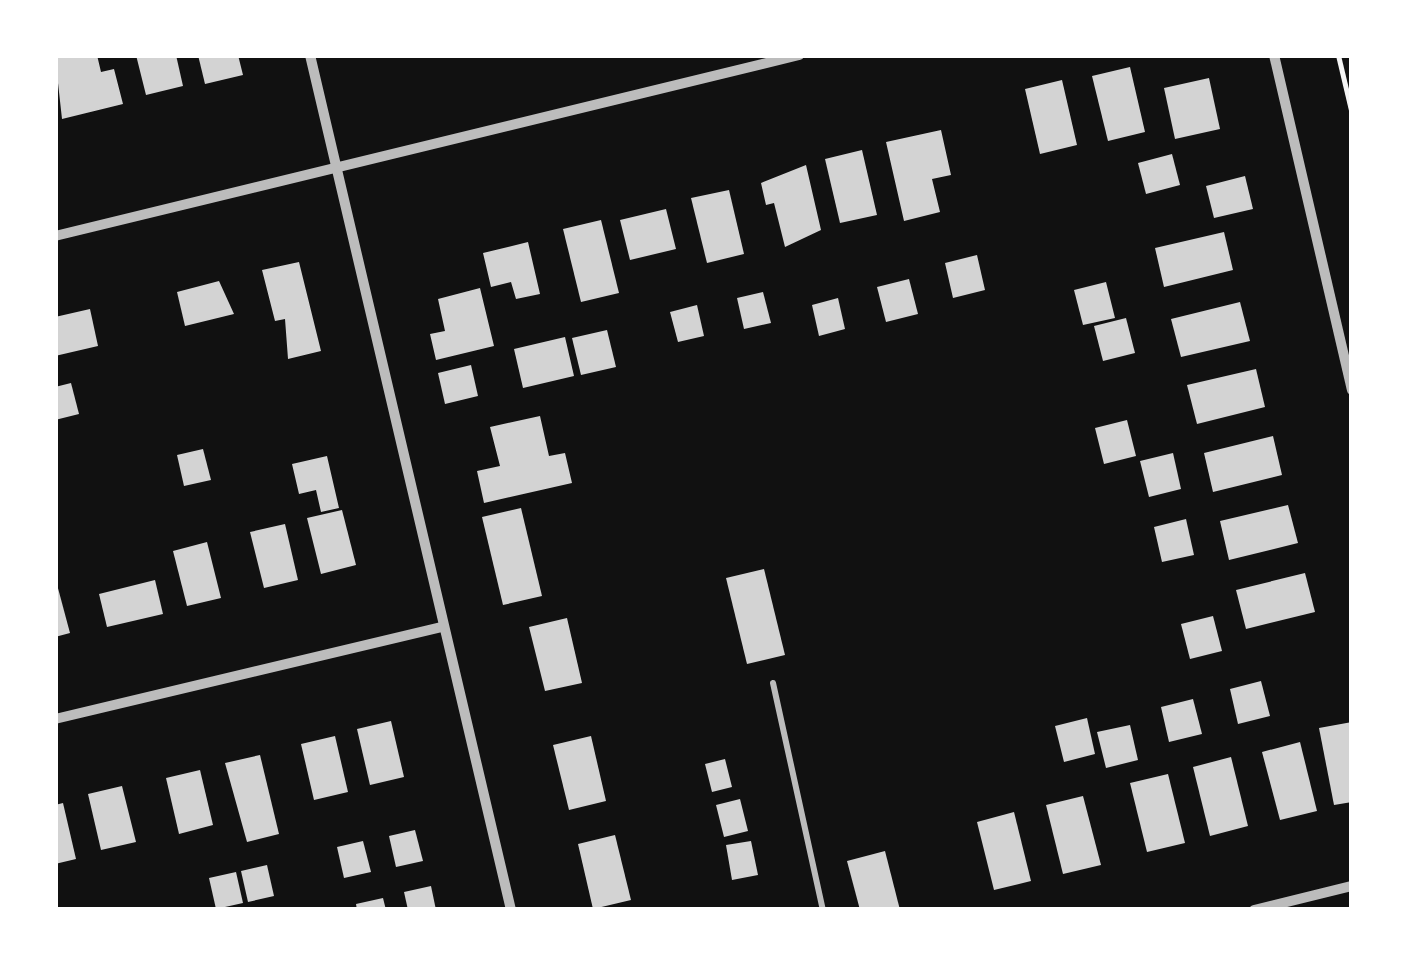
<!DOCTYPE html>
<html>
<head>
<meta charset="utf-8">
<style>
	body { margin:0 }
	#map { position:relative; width:1407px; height:965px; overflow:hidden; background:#111; font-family:"DejaVu Sans",sans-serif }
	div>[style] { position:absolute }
	.building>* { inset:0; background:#d3d3d3 }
	.path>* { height:5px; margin:-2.5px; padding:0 2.5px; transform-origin:2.5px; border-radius:2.5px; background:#f5f5f5 }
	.service>* { height:6px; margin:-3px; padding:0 3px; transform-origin:3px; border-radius:3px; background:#bcbcbc }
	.minor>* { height:10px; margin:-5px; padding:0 5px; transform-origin:5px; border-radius:5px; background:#bcbcbc }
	span { translate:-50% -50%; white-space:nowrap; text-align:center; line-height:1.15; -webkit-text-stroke:8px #fff; paint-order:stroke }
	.frame { position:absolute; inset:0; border:58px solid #fff; pointer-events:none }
</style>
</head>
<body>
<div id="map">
	<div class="building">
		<div style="clip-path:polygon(97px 55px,101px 72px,114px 69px,123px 104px,62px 119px,55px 56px)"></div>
		<div style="clip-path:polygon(136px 55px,176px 55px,183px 86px,146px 95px)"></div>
		<div style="clip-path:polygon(198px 55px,238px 55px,243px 75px,205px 84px)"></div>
		<div style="clip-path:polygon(1130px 67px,1145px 132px,1108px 141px,1092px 76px)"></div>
		<div style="clip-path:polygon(1209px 78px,1220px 129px,1175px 139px,1164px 88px)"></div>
		<div style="clip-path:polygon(1062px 80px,1077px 145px,1040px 154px,1025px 89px)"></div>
		<div style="clip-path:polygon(941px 130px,951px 175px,932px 179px,940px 212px,904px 221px,886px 142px)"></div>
		<div style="clip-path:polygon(862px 150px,877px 215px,840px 223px,825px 159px)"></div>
		<div style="clip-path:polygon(1172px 154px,1180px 185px,1146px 194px,1138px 163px)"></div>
		<div style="clip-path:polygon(806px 165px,821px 230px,785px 247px,774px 203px,766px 205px,761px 183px)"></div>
		<div style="clip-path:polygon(1245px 176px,1253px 209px,1214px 218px,1206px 186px)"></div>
		<div style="clip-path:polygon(729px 190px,744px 254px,707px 263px,691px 198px)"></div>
		<div style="clip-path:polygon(666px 209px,676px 249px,630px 260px,620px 220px)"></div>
		<div style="clip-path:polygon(601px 220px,619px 293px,581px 302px,563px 229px)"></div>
		<div style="clip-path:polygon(1224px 232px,1233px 270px,1164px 287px,1155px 248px)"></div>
		<div style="clip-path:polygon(528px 242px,540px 294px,516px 299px,511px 282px,491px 287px,483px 253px)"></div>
		<div style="clip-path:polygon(977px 255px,985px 290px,953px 298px,945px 263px)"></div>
		<div style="clip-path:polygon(299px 262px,321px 351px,288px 359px,285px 319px,275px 321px,262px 270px)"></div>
		<div style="clip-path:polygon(909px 279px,918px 314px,886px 322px,877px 287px)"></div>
		<div style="clip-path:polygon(219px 281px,234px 314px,185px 326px,177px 292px)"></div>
		<div style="clip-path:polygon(1106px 282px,1115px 318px,1083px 325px,1074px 290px)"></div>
		<div style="clip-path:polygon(480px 288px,494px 346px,436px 360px,430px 334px,445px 331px,438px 299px)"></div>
		<div style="clip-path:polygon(763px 292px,771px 323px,744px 329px,737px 298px)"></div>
		<div style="clip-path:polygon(838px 298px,845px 329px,819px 336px,812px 305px)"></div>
		<div style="clip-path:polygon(1240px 302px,1250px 341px,1181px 357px,1171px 319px)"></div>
		<div style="clip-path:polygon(697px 305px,704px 336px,678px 342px,670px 312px)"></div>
		<div style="clip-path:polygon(90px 309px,98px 346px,55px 356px,55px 317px)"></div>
		<div style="clip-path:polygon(1126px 318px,1135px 353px,1103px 361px,1094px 326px)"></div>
		<div style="clip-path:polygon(607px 330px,616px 367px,581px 375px,572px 338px)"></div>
		<div style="clip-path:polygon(565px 337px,574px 376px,523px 388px,514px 349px)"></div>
		<div style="clip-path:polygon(471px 365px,478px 396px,445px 404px,438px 373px)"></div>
		<div style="clip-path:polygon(1256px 369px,1265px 407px,1197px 424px,1187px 385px)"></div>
		<div style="clip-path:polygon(71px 383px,79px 414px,55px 420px,55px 387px)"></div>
		<div style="clip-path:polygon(540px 416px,549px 456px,565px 453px,572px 483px,484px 503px,477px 471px,500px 466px,490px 427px)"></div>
		<div style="clip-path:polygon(1127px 420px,1136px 456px,1104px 464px,1095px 428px)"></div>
		<div style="clip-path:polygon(1273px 436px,1282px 475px,1213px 492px,1204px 453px)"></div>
		<div style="clip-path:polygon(203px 449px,211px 480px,184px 486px,177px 455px)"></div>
		<div style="clip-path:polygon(1173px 453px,1181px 489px,1149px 497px,1140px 461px)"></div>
		<div style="clip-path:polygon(327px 456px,339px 508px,321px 512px,316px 490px,299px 494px,292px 464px)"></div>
		<div style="clip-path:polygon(1288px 505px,1298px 543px,1229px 560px,1220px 521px)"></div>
		<div style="clip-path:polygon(521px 508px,542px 596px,503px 605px,482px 517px)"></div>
		<div style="clip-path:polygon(342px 510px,356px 565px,321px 574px,307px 518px)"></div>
		<div style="clip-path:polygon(1186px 519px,1194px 555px,1162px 562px,1154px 527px)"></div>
		<div style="clip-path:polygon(285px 524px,298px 580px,264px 588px,250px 532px)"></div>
		<div style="clip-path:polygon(207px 542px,221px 598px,187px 606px,173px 551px)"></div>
		<div style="clip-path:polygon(764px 569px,785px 655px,747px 664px,726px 578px)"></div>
		<div style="clip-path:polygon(1305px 573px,1315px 612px,1246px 629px,1236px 590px)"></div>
		<div style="clip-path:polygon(55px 577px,70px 633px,55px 637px)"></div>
		<div style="clip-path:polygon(155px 580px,163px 614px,107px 627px,99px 594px)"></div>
		<div style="clip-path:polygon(1213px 616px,1222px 651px,1190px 659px,1181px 624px)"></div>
		<div style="clip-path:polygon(567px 618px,582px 683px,545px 691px,529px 627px)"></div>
		<div style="clip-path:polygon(1261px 681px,1270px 716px,1238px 724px,1230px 689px)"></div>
		<div style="clip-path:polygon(1193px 699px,1202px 734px,1169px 742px,1161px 707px)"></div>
		<div style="clip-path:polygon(1087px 718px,1095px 754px,1064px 762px,1055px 726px)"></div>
		<div style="clip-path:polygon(391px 721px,404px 777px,370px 785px,357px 729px)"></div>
		<div style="clip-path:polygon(1352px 722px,1352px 802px,1334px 805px,1319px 728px)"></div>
		<div style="clip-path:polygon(1130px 725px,1138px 760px,1106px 768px,1097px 732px)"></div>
		<div style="clip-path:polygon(335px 736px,348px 792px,314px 800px,301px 744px)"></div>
		<div style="clip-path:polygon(591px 736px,606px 801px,569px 810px,553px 745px)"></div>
		<div style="clip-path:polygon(1300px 742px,1317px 811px,1280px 820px,1262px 752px)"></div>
		<div style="clip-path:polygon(260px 755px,279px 834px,247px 842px,225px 763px)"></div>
		<div style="clip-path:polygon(1231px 757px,1248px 826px,1210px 836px,1193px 767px)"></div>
		<div style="clip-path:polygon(725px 759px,732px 787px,712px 792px,705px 764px)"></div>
		<div style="clip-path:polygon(200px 770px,213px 825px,179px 834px,166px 778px)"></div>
		<div style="clip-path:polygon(1168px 774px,1185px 843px,1147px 852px,1130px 783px)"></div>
		<div style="clip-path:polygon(122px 786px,136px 842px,101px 850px,88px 794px)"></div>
		<div style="clip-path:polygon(1083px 796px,1101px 865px,1063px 874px,1046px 805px)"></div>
		<div style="clip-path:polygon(740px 799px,748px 831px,724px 837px,716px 805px)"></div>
		<div style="clip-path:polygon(63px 803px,76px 859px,55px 864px,55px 805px)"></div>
		<div style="clip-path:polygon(1014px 812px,1031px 881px,994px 890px,977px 822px)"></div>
		<div style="clip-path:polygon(415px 830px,423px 861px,396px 867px,389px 836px)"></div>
		<div style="clip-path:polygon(615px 835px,631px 900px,593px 909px,578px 844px)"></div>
		<div style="clip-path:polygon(363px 841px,371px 872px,344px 878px,337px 847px)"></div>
		<div style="clip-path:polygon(751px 841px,758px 875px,732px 880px,726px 845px)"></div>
		<div style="clip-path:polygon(885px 851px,900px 910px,860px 910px,847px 861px)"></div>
		<div style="clip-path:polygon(267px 865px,274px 896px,248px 902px,241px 871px)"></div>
		<div style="clip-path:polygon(236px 872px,243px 903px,216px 909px,209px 878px)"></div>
		<div style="clip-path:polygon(431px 886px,436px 910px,408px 910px,404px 892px)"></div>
		<div style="clip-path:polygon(383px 898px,386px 910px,357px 910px,356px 904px)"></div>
	</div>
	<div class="path">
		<div style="left:1338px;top:55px;width:61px;rotate:76.7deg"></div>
	</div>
	<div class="service">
		<div style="left:773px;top:683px;width:232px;rotate:77.6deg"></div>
	</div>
	<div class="minor">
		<div style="left:310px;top:55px;width:878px;rotate:76.77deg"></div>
		<div style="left:1274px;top:55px;width:344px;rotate:76.9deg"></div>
		<div style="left:55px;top:236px;width:766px;rotate:-13.67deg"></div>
		<div style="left:55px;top:719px;width:398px;rotate:-13.4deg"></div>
		<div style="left:1254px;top:910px;width:101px;rotate:-13.8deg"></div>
	</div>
	<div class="frame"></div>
</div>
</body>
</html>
